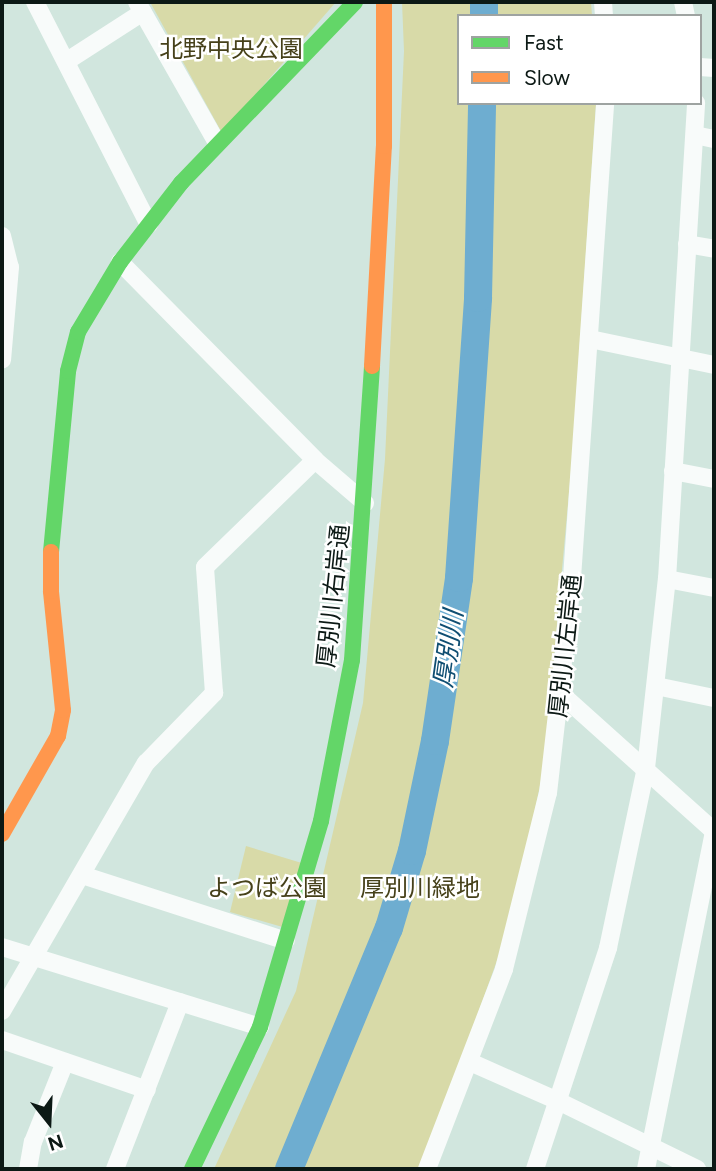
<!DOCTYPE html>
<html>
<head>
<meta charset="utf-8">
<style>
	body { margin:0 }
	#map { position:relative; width:716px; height:1171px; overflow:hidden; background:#d1e6de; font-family:Figtree,"Noto Sans JP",sans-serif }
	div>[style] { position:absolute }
	.green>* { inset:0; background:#d8daa8 }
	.river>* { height:28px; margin:-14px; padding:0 14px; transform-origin:14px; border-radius:14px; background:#6eadd0 }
	.street>* { height:18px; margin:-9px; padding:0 9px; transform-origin:9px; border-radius:9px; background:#f8fbfa }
	.fast>* { height:16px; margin:-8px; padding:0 8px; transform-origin:8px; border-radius:8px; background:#63d668 }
	.slow>* { height:16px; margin:-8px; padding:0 8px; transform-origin:8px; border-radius:8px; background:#ff974d }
	span { translate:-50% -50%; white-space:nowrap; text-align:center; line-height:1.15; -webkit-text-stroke:5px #fff; paint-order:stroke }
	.park-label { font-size:24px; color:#46411a }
	.street-label { font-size:24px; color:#0c1915 }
	.water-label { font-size:26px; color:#0f4e72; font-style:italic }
	.frame { position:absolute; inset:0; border:4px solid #0c1915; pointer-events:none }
	.legend { position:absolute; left:457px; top:14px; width:245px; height:91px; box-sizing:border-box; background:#fff; border:2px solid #9ea3a1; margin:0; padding:9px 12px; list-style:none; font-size:21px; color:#0c1915 }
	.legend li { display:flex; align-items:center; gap:14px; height:35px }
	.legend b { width:35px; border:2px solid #9ea3a1 }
	.north { position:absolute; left:14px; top:1087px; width:70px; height:70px; -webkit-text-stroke:5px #fff; paint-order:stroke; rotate:162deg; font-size:19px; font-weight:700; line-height:28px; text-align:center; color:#0c1915 }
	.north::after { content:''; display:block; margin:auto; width:24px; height:32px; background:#0c1915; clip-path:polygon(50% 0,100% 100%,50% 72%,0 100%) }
</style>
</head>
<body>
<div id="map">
	<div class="green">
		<div style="clip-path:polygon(150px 2px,336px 2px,222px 133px)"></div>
		<div style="clip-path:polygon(402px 2px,591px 2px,592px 16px,459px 16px,459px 103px,596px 103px,572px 460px,544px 766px,513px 916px,422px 1169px,214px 1169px,296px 991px,363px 703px,385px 459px,404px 51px)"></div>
		<div style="clip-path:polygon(246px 846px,305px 864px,286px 928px,230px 912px)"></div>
	</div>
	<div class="river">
		<div style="left:484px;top:16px;width:14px;rotate:-90deg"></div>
		<div style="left:289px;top:1169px;width:261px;rotate:-67.5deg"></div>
		<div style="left:389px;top:928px;width:80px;rotate:-73.4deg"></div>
		<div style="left:412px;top:851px;width:112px;rotate:-78.2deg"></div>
		<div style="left:435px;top:741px;width:165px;rotate:-81.6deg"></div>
		<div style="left:459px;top:578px;width:281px;rotate:-86.1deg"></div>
		<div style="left:478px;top:298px;width:195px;rotate:-88.8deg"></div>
	</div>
	<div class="street">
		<div style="left:35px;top:2px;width:250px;rotate:62.9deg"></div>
		<div style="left:137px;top:2px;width:162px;rotate:60.4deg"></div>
		<div style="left:603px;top:2px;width:14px;rotate:86deg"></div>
		<div style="left:683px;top:2px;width:14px;rotate:78deg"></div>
		<div style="left:67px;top:61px;width:90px;rotate:-32.8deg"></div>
		<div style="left:700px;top:67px;width:14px;rotate:4deg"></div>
		<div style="left:695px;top:135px;width:19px;rotate:12deg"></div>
		<div style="left:2px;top:236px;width:32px;rotate:76deg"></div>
		<div style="left:10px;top:267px;width:93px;rotate:94.9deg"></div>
		<div style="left:687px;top:244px;width:27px;rotate:10deg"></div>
		<div style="left:120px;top:262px;width:278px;rotate:45.4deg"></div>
		<div style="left:315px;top:460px;width:66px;rotate:40.7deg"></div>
		<div style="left:590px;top:339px;width:127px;rotate:11.8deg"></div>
		<div style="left:673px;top:471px;width:42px;rotate:11deg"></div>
		<div style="left:667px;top:579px;width:48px;rotate:10.8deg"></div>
		<div style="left:656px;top:686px;width:59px;rotate:11.7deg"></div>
		<div style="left:560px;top:693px;width:207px;rotate:41.9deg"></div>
		<div style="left:82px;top:875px;width:214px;rotate:17.9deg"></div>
		<div style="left:2px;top:947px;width:270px;rotate:17.2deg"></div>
		<div style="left:2px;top:1011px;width:287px;rotate:-59.9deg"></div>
		<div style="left:146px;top:763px;width:98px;rotate:-45.8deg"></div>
		<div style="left:214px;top:693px;width:126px;rotate:-94.1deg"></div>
		<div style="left:205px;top:567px;width:153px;rotate:-44.2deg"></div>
		<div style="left:2px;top:1040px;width:153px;rotate:19deg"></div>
		<div style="left:470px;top:1062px;width:96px;rotate:23.9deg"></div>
		<div style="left:558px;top:1101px;width:155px;rotate:26.1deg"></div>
		<div style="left:28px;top:1169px;width:27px;rotate:-80deg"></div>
		<div style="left:33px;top:1142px;width:86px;rotate:-68.2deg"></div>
		<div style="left:115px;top:1169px;width:179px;rotate:-68.7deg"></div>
		<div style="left:427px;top:1169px;width:214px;rotate:-68.9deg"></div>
		<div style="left:504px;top:969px;width:181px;rotate:-76deg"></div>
		<div style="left:548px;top:793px;width:202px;rotate:-83.5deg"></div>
		<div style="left:571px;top:592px;width:490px;rotate:-86deg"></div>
		<div style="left:535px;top:1169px;width:233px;rotate:-71.7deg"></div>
		<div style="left:608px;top:948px;width:184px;rotate:-78.1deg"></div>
		<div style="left:646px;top:768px;width:190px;rotate:-83.7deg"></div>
		<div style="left:667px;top:579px;width:477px;rotate:-86.5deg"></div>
		<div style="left:646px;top:1169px;width:345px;rotate:-78.6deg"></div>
	</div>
	<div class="fast">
		<div style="left:51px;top:552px;width:182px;rotate:-84.6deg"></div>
		<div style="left:68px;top:371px;width:40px;rotate:-75.6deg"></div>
		<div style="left:78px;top:332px;width:82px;rotate:-59deg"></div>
		<div style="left:120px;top:262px;width:100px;rotate:-52.3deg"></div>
		<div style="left:181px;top:183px;width:251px;rotate:-46.1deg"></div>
		<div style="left:192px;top:1169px;width:157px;rotate:-64.4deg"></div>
		<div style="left:260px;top:1027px;width:215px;rotate:-73.5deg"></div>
		<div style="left:321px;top:821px;width:164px;rotate:-79.1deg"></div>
		<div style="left:352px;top:660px;width:295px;rotate:-86.1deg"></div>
	</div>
	<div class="slow">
		<div style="left:372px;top:366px;width:220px;rotate:-86.9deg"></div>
		<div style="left:384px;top:146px;width:144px;rotate:-90deg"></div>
		<div style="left:2px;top:834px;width:113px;rotate:-60.3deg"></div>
		<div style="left:58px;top:736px;width:26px;rotate:-79deg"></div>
		<div style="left:63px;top:710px;width:120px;rotate:-95.8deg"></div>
		<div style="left:51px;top:591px;width:39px;rotate:-90deg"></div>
	</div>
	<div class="park-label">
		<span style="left:231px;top:49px">北野中央公園</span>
		<span style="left:267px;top:888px">よつば公園</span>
		<span style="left:420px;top:888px">厚別川緑地</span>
	</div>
	<div class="street-label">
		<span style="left:333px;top:596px;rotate:-84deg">厚別川右岸通</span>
		<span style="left:565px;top:646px;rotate:-84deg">厚別川左岸通</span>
	</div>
	<div class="water-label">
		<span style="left:449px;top:649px;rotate:-82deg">厚別川</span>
	</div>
	<div class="frame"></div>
	<ul class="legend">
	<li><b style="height:9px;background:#63d668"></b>Fast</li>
	<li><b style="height:9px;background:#ff974d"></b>Slow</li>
	</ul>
	<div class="north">N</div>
</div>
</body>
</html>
